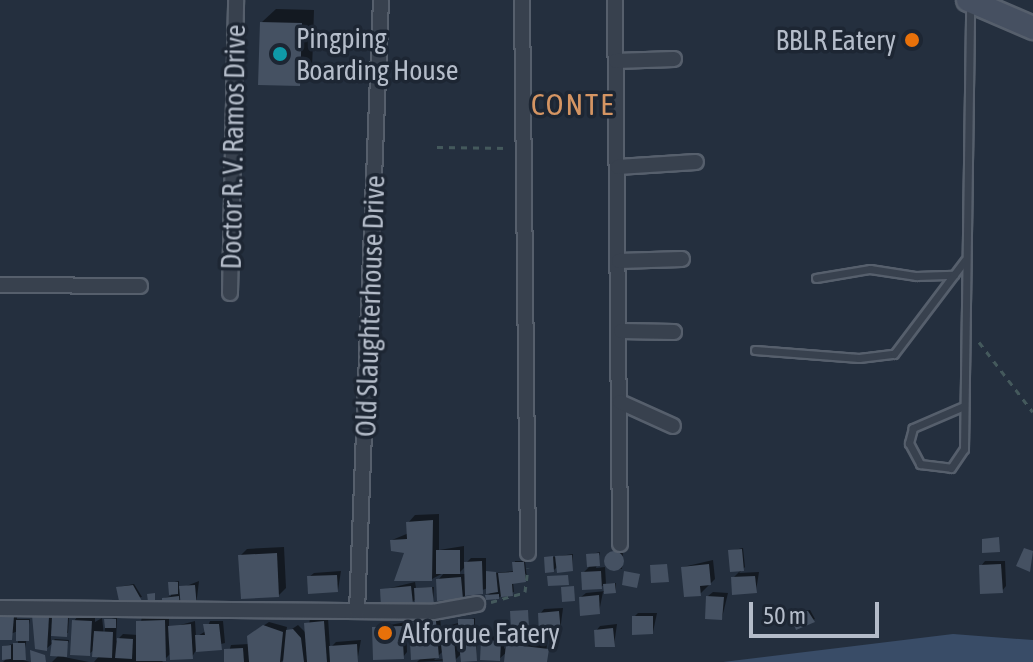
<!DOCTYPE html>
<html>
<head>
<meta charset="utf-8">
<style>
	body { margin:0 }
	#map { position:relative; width:1033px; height:662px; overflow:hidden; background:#242f3e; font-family:"Asap Condensed",sans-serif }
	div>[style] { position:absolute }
	.water>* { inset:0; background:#394c67 }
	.shadow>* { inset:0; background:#0007 }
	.building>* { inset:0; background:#455162 }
	.round { border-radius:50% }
	.path>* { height:3px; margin-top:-1.5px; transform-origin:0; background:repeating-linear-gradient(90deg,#44595c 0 6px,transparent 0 12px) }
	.roads { filter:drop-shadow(2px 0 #565f6c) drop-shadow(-2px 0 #565f6c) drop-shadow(0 2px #565f6c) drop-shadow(0 -2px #565f6c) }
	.lane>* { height:7px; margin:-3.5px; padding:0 3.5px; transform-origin:3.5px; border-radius:3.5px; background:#38414e }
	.street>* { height:14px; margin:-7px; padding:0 7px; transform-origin:7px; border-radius:7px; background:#38414e }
	.secondary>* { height:22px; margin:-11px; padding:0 11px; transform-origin:11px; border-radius:11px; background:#465061 }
	.dots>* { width:22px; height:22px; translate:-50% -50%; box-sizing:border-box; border:4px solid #1d2633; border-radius:50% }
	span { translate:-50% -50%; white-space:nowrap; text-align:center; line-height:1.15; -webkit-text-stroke:7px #1d2633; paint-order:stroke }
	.poi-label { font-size:28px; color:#b4bcc9 }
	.left { translate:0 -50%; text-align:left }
	.right { translate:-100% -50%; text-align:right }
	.street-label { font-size:28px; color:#b4bcc9 }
	.neighbourhood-label { font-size:30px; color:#d59563; letter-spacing:2px }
	.scale { position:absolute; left:749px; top:602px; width:130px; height:36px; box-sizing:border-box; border:4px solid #b4bcc9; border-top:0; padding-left:10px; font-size:24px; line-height:28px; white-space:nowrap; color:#b4bcc9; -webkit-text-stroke:6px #1d2633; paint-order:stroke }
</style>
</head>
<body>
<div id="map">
	<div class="water">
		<div style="clip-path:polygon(953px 634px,1033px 640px,1033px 662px,723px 662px)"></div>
	</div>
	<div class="shadow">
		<div style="clip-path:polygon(276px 9px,314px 10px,312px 70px,299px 84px,262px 22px)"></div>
		<div style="clip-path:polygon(evenodd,439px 514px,439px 550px,464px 546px,464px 565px,471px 558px,486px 558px,486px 574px,514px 571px,515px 561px,525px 561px,527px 579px,513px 582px,514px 592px,499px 597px,487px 596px,492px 591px,488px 588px,462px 597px,438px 580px,445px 572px,432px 579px,392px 540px,409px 533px,408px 523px,415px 515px,439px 514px,466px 566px,466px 574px,458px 574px,466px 566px)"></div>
		<div style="clip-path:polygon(284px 547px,286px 588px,279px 595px,240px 556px,247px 549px)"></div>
		<div style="clip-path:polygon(743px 548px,745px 567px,739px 573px,759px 572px,756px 591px,733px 578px,742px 569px,730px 551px)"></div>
		<div style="clip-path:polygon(623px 550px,622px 569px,606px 567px,608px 554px)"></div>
		<div style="clip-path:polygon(600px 552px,596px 568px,605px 567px,606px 584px,616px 583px,616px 589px,615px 591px,603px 592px,599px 612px,581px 597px,586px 593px,606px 591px,605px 584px,601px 587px,583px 573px,589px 567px,588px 555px)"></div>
		<div style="clip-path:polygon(573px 554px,572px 570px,558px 566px,554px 570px,546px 558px)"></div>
		<div style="clip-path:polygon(713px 560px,715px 579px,700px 594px,683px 567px)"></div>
		<div style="clip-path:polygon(985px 561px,1005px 561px,1006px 586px,1002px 591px,981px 566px)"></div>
		<div style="clip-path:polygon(341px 571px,338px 590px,309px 577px,314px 573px)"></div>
		<div style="clip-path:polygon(179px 581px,179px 589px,199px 581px,196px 606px,164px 598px,171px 596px,170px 583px)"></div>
		<div style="clip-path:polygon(415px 582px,416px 588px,434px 587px,433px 602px,417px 598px,412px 602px,382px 590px)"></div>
		<div style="clip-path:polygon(134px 584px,142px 597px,121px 599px,119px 587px)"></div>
		<div style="clip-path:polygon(713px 592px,728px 593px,722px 618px,708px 596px)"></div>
		<div style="clip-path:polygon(563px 608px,560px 631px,540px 614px,544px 609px)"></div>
		<div style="clip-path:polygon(810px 610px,815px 619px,797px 627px,792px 613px)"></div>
		<div style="clip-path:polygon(38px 611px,53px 613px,52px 620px,69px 617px,68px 633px,51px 634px,51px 643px,55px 639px,69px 640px,64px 657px,89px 662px,52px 662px,59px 655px,54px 642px,46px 649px,34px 616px)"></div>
		<div style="clip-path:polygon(17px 613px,17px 619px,30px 619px,23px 660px,30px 662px,3px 662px,8px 657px,4px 646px,18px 643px,18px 631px,0 638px,0 614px)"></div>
		<div style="clip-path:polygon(638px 613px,657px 613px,653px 632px,634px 617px)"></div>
		<div style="clip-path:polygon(78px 616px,95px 617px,95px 622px,102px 618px,104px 635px,106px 620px,117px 618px,116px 641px,123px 634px,138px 635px,142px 617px,169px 617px,169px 628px,195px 621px,196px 637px,206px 631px,210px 621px,223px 621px,225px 643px,196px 650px,192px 657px,172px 652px,162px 662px,94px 662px,100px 655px,95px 649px,89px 654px,74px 621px)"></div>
		<div style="clip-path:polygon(evenodd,440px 617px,441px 628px,475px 618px,475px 635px,458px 637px,459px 647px,477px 642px,476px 659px,462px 653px,455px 660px,417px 662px,422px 657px,411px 623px,440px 617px,444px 650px,444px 659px,434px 660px,444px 650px)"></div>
		<div style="clip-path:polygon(328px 618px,330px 648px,336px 642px,361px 640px,357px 662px,285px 662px,286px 658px,281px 662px,226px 662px,231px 645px,249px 644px,254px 632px,269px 622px,287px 627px,286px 633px,298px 625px,307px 634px,310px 619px)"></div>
		<div style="clip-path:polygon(406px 622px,407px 652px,403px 657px,374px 628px)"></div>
		<div style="clip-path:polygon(617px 624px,614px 645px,596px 631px,600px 626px)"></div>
		<div style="clip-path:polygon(487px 636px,505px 637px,504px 649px,512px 640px,547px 645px,545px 662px,506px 662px,507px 652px,499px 659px,483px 641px)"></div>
	</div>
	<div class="building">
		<div style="clip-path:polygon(260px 22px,302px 23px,300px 86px,258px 85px)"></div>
		<div style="clip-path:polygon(433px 520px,432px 581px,394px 581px,404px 553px,391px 551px,390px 540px,407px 539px,406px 522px)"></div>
		<div style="clip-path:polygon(999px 537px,1000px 552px,982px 553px,982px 539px)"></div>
		<div style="clip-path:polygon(1024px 548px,1033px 551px,1030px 572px,1016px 566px)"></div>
		<div style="clip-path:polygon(742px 549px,744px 571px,730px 572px,728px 550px)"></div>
		<div style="clip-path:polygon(436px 550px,460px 550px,460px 574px,436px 574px)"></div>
		<div class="round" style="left:604px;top:551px;width:20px;height:20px"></div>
		<div style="clip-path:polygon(277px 553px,279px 597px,241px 599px,238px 555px)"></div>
		<div style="clip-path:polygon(599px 553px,600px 566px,587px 567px,586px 554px)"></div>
		<div style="clip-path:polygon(572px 555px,573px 571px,557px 573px,555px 556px)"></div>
		<div style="clip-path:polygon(553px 556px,554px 572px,545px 573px,544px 557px)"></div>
		<div style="clip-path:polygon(482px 561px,483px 594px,465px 596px,464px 562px)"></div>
		<div style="clip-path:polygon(512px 562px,524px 562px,526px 582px,512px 584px,513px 596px,501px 597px,498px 573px,513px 572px)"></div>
		<div style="clip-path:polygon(667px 564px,669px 582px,651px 583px,650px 565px)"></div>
		<div style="clip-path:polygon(709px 564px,711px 585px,700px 586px,701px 596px,684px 597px,681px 567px)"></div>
		<div style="clip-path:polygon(1001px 564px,1003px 593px,980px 594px,979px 565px)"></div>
		<div style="clip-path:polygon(486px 571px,496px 572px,498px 592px,486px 594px)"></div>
		<div style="clip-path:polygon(601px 571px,602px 589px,582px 590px,581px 572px)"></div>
		<div style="clip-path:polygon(624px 571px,640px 574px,637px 588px,622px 585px)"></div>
		<div style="clip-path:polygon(337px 575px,338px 592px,308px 594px,307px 576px)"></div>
		<div style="clip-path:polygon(568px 575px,569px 585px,548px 586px,547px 576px)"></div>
		<div style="clip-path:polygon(755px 576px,757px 593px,732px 595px,731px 577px)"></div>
		<div style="clip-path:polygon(461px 577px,463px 599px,437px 601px,436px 579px)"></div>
		<div style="clip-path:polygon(168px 582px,178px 582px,178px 594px,169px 595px)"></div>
		<div style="clip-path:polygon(615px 583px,616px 593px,604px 594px,603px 584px)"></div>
		<div style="clip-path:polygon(133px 585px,142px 601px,119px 601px,116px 587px)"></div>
		<div style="clip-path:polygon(195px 585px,197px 608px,181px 609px,179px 586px)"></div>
		<div style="clip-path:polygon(411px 586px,413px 604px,381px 607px,380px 589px)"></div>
		<div style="clip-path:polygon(574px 586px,575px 601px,562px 602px,561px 587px)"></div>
		<div style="clip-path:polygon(432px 587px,434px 604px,415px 605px,414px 588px)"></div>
		<div style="clip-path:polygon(155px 593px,155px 602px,148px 602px,147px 594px)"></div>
		<div style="clip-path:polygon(499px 594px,499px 599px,486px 600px,485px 595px)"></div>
		<div style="clip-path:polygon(599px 595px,600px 614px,580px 616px,579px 597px)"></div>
		<div style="clip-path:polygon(179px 596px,180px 608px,162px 609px,162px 598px)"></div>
		<div style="clip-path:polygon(706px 596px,724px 597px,722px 620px,705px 619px)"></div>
		<div style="clip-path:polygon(528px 610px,529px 628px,511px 629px,510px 611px)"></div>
		<div style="clip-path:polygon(559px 611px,561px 633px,539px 634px,538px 613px)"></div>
		<div style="clip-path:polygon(808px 611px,815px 622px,796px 630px,789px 612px)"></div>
		<div style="clip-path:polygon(32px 615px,49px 617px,47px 651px,35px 649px)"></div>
		<div style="clip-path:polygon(0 616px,14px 616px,12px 640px,0 640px)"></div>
		<div style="clip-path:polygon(632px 616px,653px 616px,653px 634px,632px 635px)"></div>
		<div style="clip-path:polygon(52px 617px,68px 618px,67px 637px,51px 636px)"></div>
		<div style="clip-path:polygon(104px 619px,116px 619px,116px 628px,105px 628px)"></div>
		<div style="clip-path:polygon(458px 619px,474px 619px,474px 639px,458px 639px)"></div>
		<div style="clip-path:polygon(16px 620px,29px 620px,29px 641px,16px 641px)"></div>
		<div style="clip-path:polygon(72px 620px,92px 621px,90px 656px,70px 655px)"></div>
		<div style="clip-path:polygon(165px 620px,166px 661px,136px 661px,136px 621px)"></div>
		<div style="clip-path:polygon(324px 621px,327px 662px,307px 662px,304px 623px)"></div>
		<div style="clip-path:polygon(436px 621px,439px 658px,411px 660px,409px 622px)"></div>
		<div style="clip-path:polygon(191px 624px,193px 659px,170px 660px,168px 626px)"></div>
		<div style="clip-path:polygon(203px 624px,219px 624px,222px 650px,196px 652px,195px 635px,205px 635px)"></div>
		<div style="clip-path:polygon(263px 625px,283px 632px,280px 662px,249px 662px,247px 636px)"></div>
		<div style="clip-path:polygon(402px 626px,404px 659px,373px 660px,372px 627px)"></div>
		<div style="clip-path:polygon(453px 626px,456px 662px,443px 662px,439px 627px)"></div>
		<div style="clip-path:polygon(613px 628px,615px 647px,595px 647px,594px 630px)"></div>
		<div style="clip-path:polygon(293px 629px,301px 638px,304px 662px,283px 662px,286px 630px)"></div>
		<div style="clip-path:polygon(94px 631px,113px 632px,112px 658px,92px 657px)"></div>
		<div style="clip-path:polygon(117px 638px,133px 639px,132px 659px,115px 658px)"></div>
		<div style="clip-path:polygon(52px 640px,68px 641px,67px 657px,50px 656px)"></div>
		<div style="clip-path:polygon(481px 640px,501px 641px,500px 661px,480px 660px)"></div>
		<div style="clip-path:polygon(13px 643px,25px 643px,26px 660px,13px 660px)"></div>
		<div style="clip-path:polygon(476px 643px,477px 661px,461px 662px,459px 644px)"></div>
		<div style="clip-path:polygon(357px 644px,358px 662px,330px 662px,329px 646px)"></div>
		<div style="clip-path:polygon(506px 644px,549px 649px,547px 662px,504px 662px)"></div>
		<div style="clip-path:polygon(11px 645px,11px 659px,2px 660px,2px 646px)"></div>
		<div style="clip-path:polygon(243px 648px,244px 662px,224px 662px,224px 649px)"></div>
		<div style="clip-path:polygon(30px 650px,45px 655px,46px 662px,31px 662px)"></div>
	</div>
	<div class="path">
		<div style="left:437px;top:147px;width:72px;rotate:0.8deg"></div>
		<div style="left:979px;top:342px;width:88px;rotate:52.4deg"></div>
		<div style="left:491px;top:602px;width:35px;rotate:-16deg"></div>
		<div style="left:525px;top:592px;width:24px;rotate:-83deg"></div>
	</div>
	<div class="roads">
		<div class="lane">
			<div style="left:816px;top:278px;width:55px;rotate:-9.5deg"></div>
			<div style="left:870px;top:269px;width:47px;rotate:8.7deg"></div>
			<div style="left:916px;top:276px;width:38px;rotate:-2deg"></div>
			<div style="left:755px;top:350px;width:104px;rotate:4.4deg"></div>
			<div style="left:859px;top:358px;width:35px;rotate:-7deg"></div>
			<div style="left:894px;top:354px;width:118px;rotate:-52.9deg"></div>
			<div style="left:964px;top:406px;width:56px;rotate:156.7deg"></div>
			<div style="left:913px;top:428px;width:16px;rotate:105deg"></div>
			<div style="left:909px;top:443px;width:24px;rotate:62deg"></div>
			<div style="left:920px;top:464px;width:31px;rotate:7deg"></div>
			<div style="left:951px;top:468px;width:23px;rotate:-56deg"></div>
			<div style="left:964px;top:449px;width:446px;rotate:-89.2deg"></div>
		</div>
		<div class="street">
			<div style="left:522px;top:0;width:553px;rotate:89.38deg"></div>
			<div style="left:615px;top:0;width:544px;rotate:89.47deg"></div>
			<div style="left:616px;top:61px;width:58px;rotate:-2deg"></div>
			<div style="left:618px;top:167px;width:78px;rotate:-3.7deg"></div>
			<div style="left:619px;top:261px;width:63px;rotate:-1.8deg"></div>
			<div style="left:0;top:285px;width:140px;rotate:0.4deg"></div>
			<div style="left:230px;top:293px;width:293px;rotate:-88.8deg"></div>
			<div style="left:621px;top:331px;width:53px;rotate:1.1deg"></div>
			<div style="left:620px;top:402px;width:58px;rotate:24.4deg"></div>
			<div style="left:0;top:608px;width:433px;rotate:0.5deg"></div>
			<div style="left:433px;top:612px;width:45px;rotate:-10.3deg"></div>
			<div style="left:357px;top:611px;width:611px;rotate:-87.75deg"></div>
		</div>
		<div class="secondary">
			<div style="left:968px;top:0;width:71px;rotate:23.3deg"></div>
		</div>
	</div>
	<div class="dots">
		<div style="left:912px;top:40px;background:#e8710a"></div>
		<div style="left:280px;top:54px;background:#0f9aa8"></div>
		<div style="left:385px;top:633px;background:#e8710a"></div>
	</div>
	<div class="poi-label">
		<span class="left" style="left:296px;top:54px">Pingping<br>Boarding House</span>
		<span class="right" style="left:896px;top:40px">BBLR Eatery</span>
		<span class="left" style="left:401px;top:633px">Alforque Eatery</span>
	</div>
	<div class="street-label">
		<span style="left:233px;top:147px;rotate:-89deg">Doctor R. V. Ramos Drive</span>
		<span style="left:370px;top:306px;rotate:-88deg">Old Slaughterhouse Drive</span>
	</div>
	<div class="neighbourhood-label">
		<span style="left:573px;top:104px">CONTE</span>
	</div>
	<div class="scale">50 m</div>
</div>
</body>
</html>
